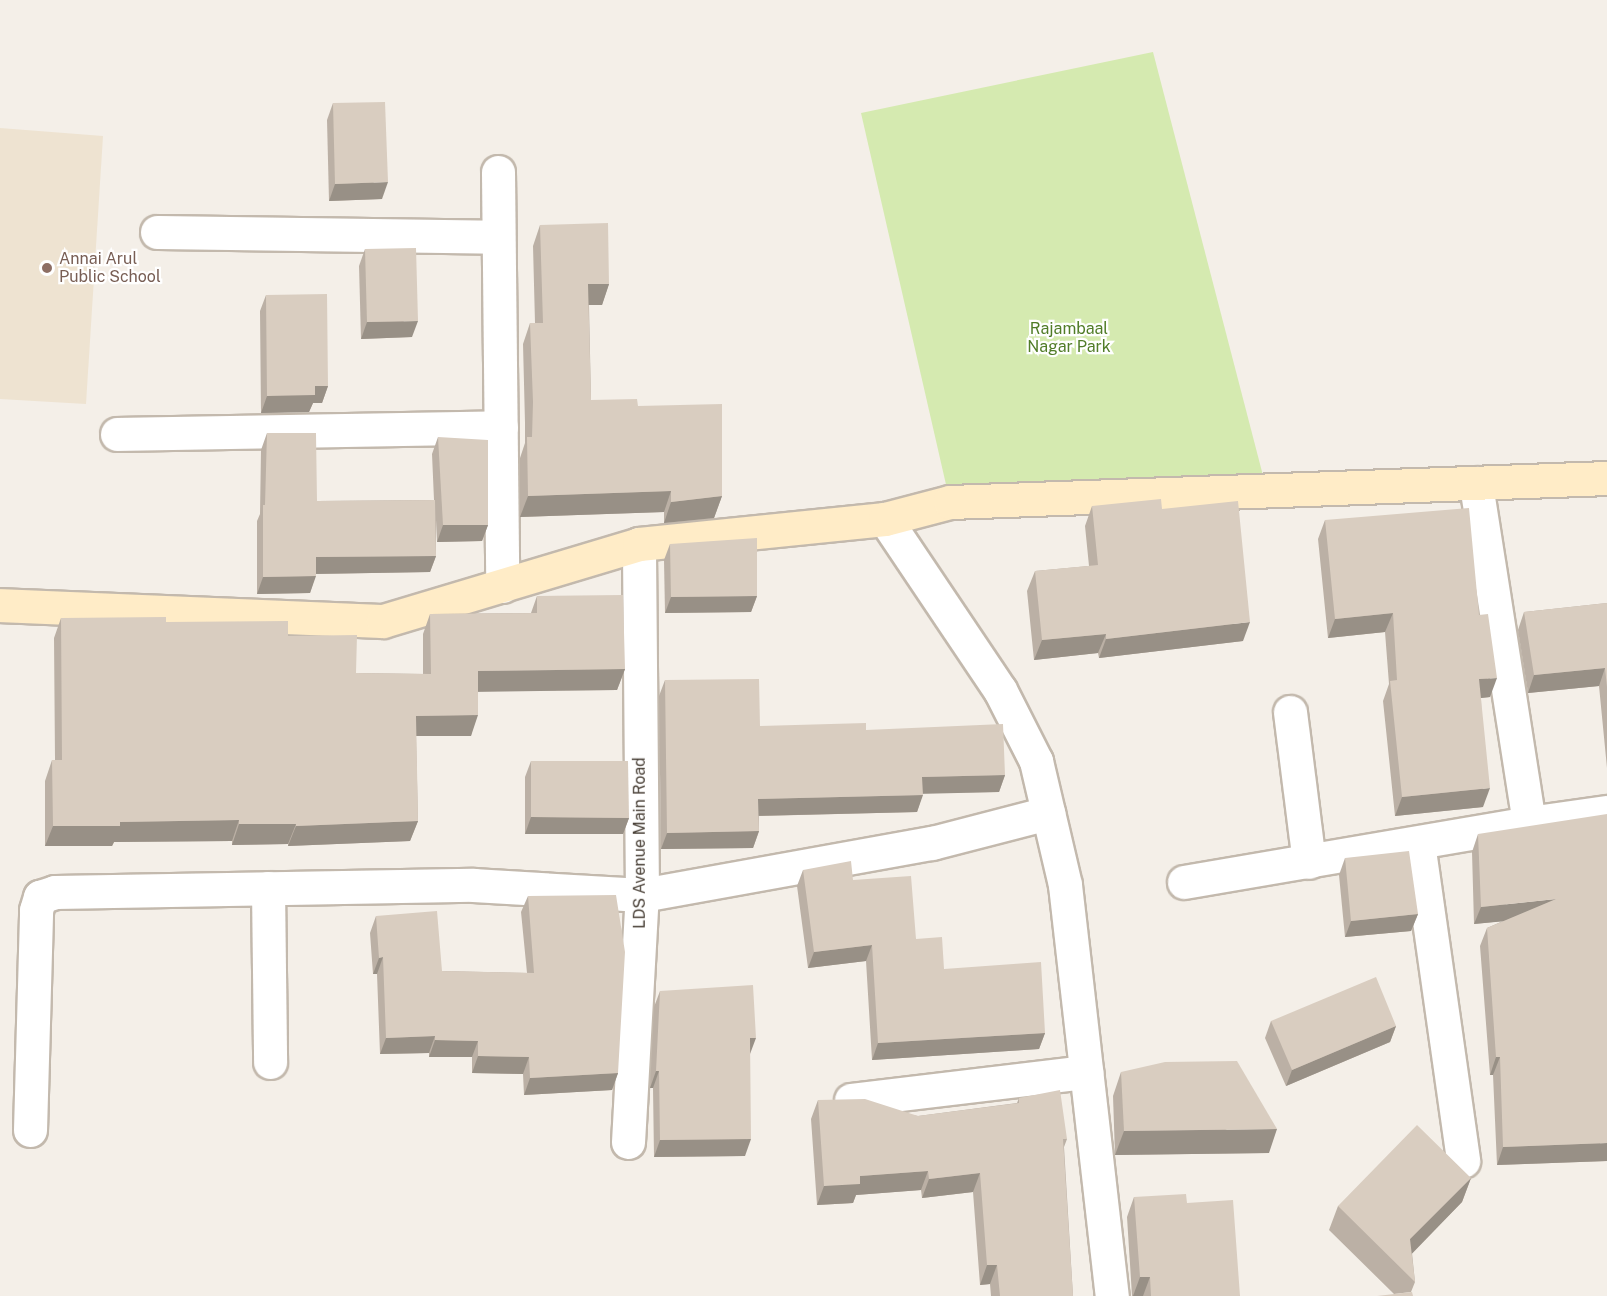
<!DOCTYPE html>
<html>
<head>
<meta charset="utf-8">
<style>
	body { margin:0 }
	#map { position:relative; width:1607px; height:1296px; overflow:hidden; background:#f4efe8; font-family:"Public Sans",sans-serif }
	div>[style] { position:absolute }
	.education>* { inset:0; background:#eee3d1 }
	.green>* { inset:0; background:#d5eab0 }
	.roads { filter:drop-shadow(2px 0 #c3b9ad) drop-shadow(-2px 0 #c3b9ad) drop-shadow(0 2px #c3b9ad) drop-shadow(0 -2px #c3b9ad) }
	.street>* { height:33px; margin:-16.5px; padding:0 16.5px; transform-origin:16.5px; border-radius:16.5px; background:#fff }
	.secondary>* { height:33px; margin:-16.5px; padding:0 16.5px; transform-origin:16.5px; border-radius:16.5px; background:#ffecc7 }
	.wall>* { inset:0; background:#bbb0a5 }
	.shaded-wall>* { inset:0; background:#989086 }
	.building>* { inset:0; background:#d9cdc0 }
	.dots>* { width:16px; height:16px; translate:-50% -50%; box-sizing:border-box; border:3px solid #fff; border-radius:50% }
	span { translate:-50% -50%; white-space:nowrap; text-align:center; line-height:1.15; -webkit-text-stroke:4.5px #fff; paint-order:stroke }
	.education-label { font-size:16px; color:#785e54 }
	.left { translate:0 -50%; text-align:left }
	.park-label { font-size:16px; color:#507c27 }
	.street-label { font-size:16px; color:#483f36 }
</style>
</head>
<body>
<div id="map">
	<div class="education">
		<div style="clip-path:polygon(0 128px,103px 136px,86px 404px,0 399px)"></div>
	</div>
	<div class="green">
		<div style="clip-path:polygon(1153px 52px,1267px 491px,950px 502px,861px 113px)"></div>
	</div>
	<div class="roads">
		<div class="street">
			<div style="left:498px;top:172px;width:414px;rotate:89.4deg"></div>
			<div style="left:157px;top:232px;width:341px;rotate:0.8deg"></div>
			<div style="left:117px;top:434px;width:384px;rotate:-1deg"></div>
			<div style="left:885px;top:519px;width:206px;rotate:56.1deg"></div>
			<div style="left:1000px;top:690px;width:80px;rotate:63.1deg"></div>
			<div style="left:1036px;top:761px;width:127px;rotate:76.8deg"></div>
			<div style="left:1065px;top:885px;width:414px;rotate:83.5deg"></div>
			<div style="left:1290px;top:712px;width:151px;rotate:82.8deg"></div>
			<div style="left:1529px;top:823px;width:79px;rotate:-8deg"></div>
			<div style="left:1418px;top:843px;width:321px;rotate:81.9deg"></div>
			<div style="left:1184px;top:882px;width:350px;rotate:-9.7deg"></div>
			<div style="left:1529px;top:823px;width:344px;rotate:-98.9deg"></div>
			<div style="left:268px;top:888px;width:174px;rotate:89.3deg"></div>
			<div style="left:851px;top:1100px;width:237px;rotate:-6.8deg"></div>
			<div style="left:30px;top:1130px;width:220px;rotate:-88.4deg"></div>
			<div style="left:36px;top:910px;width:14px;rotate:-73deg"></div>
			<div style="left:40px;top:897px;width:16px;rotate:-18deg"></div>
			<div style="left:55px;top:892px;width:418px;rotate:-1deg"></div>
			<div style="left:473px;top:885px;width:169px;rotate:3.4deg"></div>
			<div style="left:642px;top:895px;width:295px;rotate:-10.2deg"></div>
			<div style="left:932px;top:843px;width:120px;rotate:-14.5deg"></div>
			<div style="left:628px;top:1142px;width:247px;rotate:-86.8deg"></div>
			<div style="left:642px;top:895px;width:351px;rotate:-90.5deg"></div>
		</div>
		<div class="secondary">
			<div style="left:0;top:605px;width:383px;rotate:2.4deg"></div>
			<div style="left:383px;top:621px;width:267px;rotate:-16.7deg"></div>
			<div style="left:639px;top:544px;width:247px;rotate:-5.8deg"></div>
			<div style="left:885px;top:519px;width:67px;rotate:-14.7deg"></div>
			<div style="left:950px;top:502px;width:657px;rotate:-2.09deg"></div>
		</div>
	</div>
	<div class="wall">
		<div style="clip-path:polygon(333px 103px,382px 199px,329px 201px,327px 120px)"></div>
		<div style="clip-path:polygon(540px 225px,609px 284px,602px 305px,589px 305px,591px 400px,638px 406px,722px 496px,714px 518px,664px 523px,664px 512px,520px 517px,520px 458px,525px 443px,525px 423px,523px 344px,530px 323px,535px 323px,533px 246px)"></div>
		<div style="clip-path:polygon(365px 249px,412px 337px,361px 339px,359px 266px)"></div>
		<div style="clip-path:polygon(266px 295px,328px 386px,322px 403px,313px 403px,309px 412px,261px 413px,260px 311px)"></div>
		<div style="clip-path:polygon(267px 433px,317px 501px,434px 500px,432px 454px,438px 437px,488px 525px,482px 541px,437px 542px,436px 520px,436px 556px,430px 572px,316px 574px,310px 593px,257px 594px,257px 521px,260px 514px,261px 450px)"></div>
		<div style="clip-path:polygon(1092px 506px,1162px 509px,1243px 641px,1099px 658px,1098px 653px,1034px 660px,1027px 591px,1035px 571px,1089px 566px,1085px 526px)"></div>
		<div style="clip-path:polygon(1325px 520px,1479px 615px,1490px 697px,1481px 698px,1483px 807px,1395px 816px,1383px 701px,1389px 684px,1385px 632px,1328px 638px,1318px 539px)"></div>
		<div style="clip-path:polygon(670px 544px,757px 596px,751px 612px,665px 613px,664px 560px)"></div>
		<div style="clip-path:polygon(537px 596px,625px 669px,617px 690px,478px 691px,471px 736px,416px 736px,418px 821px,410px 841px,288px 846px,288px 844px,232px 845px,232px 841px,114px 842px,112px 846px,45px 846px,45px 781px,52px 760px,55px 760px,54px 638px,61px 618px,166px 622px,288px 636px,356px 673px,423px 674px,423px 634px,430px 614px,531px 613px)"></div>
		<div style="clip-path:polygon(1607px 603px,1607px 768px,1599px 686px,1528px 693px,1518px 630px,1524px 612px)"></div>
		<div style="clip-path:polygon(665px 680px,760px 726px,866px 730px,1005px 775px,999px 792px,923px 793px,917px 812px,759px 816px,759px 831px,753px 848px,661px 849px,659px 696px)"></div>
		<div style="clip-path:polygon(531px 761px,629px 818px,623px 834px,525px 834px,525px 777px)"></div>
		<div style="clip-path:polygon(1478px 834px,1607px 1161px,1497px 1165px,1493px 1075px,1490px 1075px,1480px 946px,1487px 928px,1503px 921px,1474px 924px,1472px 852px)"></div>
		<div style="clip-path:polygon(1345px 858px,1418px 914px,1411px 931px,1345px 937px,1339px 875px)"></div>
		<div style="clip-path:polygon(803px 870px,853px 880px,916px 939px,944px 969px,1045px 1033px,1039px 1049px,872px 1060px,866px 961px,808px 968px,797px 886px)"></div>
		<div style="clip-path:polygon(528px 896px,618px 1073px,612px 1090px,524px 1095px,523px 1074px,472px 1073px,472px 1057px,429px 1057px,429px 1053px,380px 1054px,377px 974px,373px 974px,370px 933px,376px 916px,442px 971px,527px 973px,521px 912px)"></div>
		<div style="clip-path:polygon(660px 991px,750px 1053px,745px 1156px,654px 1157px,653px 1088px,650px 1088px,654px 1007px)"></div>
		<div style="clip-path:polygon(1271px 1021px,1396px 1026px,1390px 1042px,1286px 1086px,1265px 1038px)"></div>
		<div style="clip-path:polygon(1121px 1072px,1269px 1153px,1115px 1155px,1113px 1096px)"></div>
		<div style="clip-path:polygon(1019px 1098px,1067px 1139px,1064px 1147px,1073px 1296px,991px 1296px,990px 1284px,980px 1285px,973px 1192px,922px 1198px,921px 1190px,856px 1195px,853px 1203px,817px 1205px,811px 1119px,818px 1100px,918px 1116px,1017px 1103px)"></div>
		<div style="clip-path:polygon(1471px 1178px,1462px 1202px,1412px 1253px,1415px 1282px,1411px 1292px,1394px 1294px,1329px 1230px,1338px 1206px)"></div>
		<div style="clip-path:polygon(1134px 1197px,1187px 1203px,1240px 1296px,1132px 1296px,1127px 1217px)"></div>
	</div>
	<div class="shaded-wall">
		<div style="clip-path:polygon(388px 182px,382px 199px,329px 201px,335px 184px)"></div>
		<div style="clip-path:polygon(588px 284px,609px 284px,602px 305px,581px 305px)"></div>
		<div style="clip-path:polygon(418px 321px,412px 337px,361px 339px,367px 322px)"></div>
		<div style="clip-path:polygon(315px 386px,328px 386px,322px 403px,313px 403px,309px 412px,261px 413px,267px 396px)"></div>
		<div style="clip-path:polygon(671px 491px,664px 512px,520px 517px,528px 496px)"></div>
		<div style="clip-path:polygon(722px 496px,714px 518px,664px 523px,671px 502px)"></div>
		<div style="clip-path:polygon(443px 525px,488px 525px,482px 541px,437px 542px)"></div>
		<div style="clip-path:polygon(436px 556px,430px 572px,310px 574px,316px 557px)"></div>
		<div style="clip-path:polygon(316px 576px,310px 593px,257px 594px,263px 577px)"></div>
		<div style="clip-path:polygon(757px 596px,751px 612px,665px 613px,671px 597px)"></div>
		<div style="clip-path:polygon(1393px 613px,1385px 632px,1328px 638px,1335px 619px)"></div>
		<div style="clip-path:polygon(1250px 622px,1243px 641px,1099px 658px,1106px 639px)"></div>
		<div style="clip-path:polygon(1106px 634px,1098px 653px,1034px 660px,1042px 640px)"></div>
		<div style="clip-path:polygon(1605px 668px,1599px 686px,1528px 693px,1534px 675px)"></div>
		<div style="clip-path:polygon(625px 669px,617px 690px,470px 692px,478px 671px)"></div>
		<div style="clip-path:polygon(1497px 678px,1490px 697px,1472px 699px,1479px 679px)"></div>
		<div style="clip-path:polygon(478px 715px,471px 736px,408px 736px,416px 716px)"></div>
		<div style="clip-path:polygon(1005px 775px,999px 792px,916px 794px,922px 777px)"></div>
		<div style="clip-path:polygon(1490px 788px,1483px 807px,1395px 816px,1402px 797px)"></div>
		<div style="clip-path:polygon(923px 795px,917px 812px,752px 816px,758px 799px)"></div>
		<div style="clip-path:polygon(531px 817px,629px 818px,623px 834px,525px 834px)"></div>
		<div style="clip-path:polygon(239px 820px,232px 841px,114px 842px,112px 846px,45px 846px,53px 826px,120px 822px)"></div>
		<div style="clip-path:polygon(418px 821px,410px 841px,288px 846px,296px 826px)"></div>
		<div style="clip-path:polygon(239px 824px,296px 824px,288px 844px,232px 845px)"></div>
		<div style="clip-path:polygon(759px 831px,753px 848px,661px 849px,667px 833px)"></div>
		<div style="clip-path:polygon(1556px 899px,1549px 917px,1474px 924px,1481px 907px)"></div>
		<div style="clip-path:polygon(1418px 914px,1411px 931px,1345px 937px,1351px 921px)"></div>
		<div style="clip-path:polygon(872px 945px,866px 961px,808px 968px,814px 952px)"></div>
		<div style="clip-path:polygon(383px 957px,377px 974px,373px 974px,379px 958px)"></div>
		<div style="clip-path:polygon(1396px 1026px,1390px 1042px,1286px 1086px,1292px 1070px)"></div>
		<div style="clip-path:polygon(1045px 1033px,1039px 1049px,872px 1060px,878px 1043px)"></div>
		<div style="clip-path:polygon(435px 1036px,429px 1053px,380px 1054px,386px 1038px)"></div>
		<div style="clip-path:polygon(750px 1038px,756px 1038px,750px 1054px)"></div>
		<div style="clip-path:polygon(435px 1040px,478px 1041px,472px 1057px,429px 1057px)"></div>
		<div style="clip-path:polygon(478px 1056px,529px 1057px,523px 1074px,472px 1073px)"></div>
		<div style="clip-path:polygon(1496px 1057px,1500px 1057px,1493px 1075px,1490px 1075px)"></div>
		<div style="clip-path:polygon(656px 1071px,659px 1071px,653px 1088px,650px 1088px)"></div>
		<div style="clip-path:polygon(618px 1073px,612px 1090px,524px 1095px,530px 1078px)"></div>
		<div style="clip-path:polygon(1277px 1129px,1269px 1153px,1115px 1155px,1124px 1131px)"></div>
		<div style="clip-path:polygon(751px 1139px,745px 1156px,654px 1157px,660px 1140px)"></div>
		<div style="clip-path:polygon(1607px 1143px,1607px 1161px,1497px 1165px,1503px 1147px)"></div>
		<div style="clip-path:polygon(928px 1171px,921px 1190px,856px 1195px,853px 1203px,817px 1205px,824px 1186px,860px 1176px)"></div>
		<div style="clip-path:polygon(980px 1173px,973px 1192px,922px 1198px,929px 1179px)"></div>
		<div style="clip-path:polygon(1471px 1178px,1462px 1202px,1402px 1264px,1410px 1239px)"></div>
		<div style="clip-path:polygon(987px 1265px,997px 1265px,990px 1284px,980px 1285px)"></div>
		<div style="clip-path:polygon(1140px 1277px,1150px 1277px,1143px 1296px,1133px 1296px)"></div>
	</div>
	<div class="building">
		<div style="clip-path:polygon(385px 102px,388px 182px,335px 184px,333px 103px)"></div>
		<div style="clip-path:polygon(608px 223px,609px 284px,588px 284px,591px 400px,637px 399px,638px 406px,722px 404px,722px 496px,671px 502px,671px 491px,528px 496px,527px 437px,532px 437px,533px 402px,530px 323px,543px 323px,540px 225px)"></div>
		<div style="clip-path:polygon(416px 248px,418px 321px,367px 322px,365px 249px)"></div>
		<div style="clip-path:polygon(327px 294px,328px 386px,315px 386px,315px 395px,267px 396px,266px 295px)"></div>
		<div style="clip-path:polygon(267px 433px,316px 433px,317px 501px,435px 500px,436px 556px,316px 557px,316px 576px,263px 577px,263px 505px,265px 505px)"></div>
		<div style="clip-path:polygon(438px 437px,488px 440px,488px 525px,443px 525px)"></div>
		<div style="clip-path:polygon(1161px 499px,1162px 509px,1238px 501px,1250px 622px,1106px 639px,1106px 634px,1042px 640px,1035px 571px,1098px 565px,1092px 506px)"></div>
		<div style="clip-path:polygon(1469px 508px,1479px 615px,1488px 614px,1497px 678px,1479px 679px,1490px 788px,1402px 797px,1390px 681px,1397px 680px,1393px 613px,1335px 619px,1325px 520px)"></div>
		<div style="clip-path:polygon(757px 538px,757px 596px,671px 597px,670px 544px)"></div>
		<div style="clip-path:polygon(623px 595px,625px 669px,478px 671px,478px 715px,416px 716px,418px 821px,296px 826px,296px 824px,239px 824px,239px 820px,120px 822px,120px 826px,53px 826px,52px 760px,62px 760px,61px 618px,166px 617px,166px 622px,288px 621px,288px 636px,357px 635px,356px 673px,431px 674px,430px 614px,537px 613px,537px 596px)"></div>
		<div style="clip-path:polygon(1607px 603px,1607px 687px,1605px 668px,1534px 675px,1524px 612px)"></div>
		<div style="clip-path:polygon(759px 679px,760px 726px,866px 723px,866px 730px,1003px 724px,1005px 775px,922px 777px,923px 795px,758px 799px,759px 831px,667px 833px,665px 680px)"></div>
		<div style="clip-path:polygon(531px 761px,628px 761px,629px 818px,531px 817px)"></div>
		<div style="clip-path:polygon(1607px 814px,1607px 1143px,1503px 1147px,1500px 1057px,1496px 1057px,1487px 928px,1556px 899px,1481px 907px,1478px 834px)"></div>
		<div style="clip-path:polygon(1409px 851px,1418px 914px,1351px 921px,1345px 858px)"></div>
		<div style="clip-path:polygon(851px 861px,853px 880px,911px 876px,916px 939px,942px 937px,944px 969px,1041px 962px,1045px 1033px,878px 1043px,872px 945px,814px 952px,803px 870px)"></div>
		<div style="clip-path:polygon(616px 895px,625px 952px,618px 1073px,530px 1078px,529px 1057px,478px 1056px,478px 1041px,435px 1040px,435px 1036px,386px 1038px,383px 957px,379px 958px,376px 916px,437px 911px,442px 971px,534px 973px,528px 896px)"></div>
		<div style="clip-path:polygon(1376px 977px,1396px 1026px,1292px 1070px,1271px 1021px)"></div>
		<div style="clip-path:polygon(753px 985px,756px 1038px,750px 1038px,751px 1139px,660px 1140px,659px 1071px,656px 1071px,660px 991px)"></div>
		<div style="clip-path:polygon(1237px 1061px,1277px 1129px,1124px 1131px,1121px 1072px,1165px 1062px)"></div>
		<div style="clip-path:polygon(1060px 1090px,1067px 1139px,1063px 1139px,1073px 1296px,1000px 1296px,997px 1265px,987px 1265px,980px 1173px,929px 1179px,928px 1171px,860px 1176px,860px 1184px,824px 1186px,818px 1100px,865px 1099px,918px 1116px,1019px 1103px,1019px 1098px)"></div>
		<div style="clip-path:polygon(1417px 1125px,1471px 1178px,1410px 1239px,1415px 1282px,1338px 1206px)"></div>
		<div style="clip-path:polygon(1186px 1194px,1187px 1203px,1233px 1200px,1240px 1296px,1151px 1296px,1150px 1277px,1140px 1277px,1134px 1197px)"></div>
		<div style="clip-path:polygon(1412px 1292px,1413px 1296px,1377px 1296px)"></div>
	</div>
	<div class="dots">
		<div style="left:47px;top:268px;background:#8d6e63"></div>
	</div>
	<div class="education-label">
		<span class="left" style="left:59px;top:268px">Annai Arul<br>Public School</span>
	</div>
	<div class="park-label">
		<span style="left:1069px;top:338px">Rajambaal<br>Nagar Park</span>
	</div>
	<div class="street-label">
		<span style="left:640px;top:843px;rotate:-90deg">LDS Avenue Main Road</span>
	</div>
</div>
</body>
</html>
